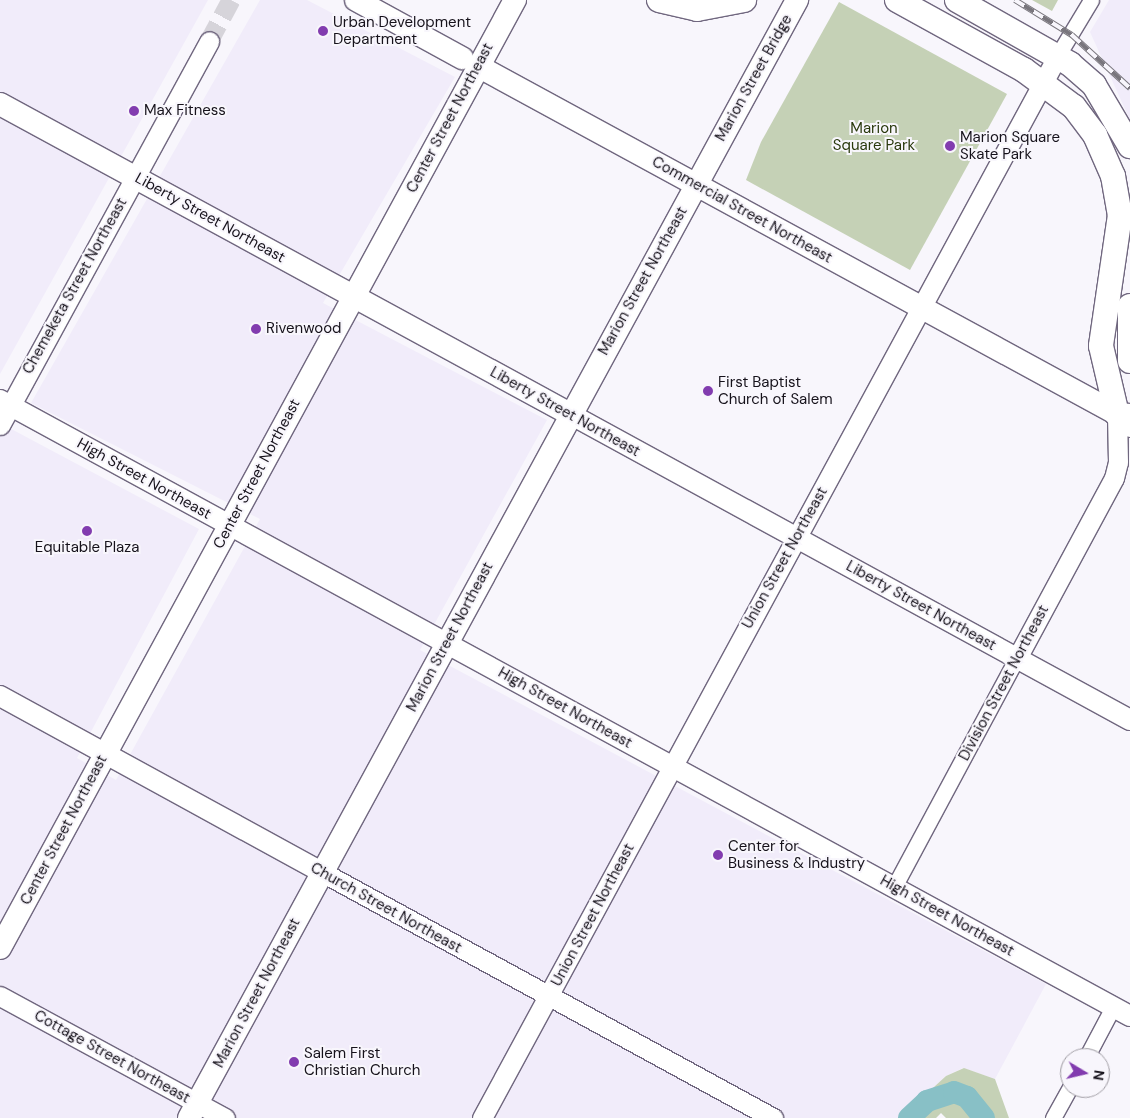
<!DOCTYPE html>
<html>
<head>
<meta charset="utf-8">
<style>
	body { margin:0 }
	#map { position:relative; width:1130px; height:1118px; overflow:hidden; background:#f8f6fc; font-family:"DM Sans",sans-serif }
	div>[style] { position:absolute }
	.built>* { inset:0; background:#f1ecfa }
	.green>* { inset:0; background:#c5d1b6 }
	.river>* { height:22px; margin:-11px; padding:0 11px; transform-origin:11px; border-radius:11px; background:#88c0c6 }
	.tertiary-tunnel>* { height:19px; margin-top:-9.5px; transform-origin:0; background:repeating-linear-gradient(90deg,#d6d4da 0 19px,transparent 0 28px) }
	.roads { filter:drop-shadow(1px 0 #70677f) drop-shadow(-1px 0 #70677f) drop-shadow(0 1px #70677f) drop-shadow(0 -1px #70677f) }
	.minor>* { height:15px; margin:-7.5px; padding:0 7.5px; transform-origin:7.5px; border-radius:7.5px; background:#fff }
	.tertiary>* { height:19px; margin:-9.5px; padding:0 9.5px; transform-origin:9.5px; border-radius:9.5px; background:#fff }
	.secondary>* { height:20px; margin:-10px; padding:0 10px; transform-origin:10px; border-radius:10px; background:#fff }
	.primary>* { height:22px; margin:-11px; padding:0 11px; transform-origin:11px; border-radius:11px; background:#fff }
	.trunk>* { height:24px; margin:-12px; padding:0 12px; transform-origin:12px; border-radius:12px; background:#fff }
	.rail>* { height:5.5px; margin-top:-2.75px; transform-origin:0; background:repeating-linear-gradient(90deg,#f8f6fc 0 11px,#79767d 0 22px); box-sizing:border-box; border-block:1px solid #79767d }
	.dots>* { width:14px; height:14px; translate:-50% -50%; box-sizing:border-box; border:2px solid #f8f6fc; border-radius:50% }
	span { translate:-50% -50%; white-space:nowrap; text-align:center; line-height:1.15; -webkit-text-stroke:4px #f8f6fc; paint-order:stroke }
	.poi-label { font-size:15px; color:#16121b }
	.left { translate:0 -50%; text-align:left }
	.street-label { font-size:15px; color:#16121b }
	.park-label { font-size:15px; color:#29390c }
	.north { position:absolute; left:1060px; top:1048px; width:50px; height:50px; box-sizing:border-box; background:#f8f6fc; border:1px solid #9e9ba2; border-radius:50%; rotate:99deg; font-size:14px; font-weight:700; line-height:20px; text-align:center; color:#16121b }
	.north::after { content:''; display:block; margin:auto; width:18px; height:22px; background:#823caf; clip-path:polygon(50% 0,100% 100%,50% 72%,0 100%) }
</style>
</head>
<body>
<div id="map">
	<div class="built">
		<div style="clip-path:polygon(0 0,208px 0,0 374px)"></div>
		<div style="clip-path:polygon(260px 0,307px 0,455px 77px,323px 303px,547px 420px,420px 650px,1046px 984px,995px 1079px,963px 1068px,946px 1076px,900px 1118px,0 1118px,0 423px,199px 529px,77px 758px,116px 780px,260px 519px,31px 403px)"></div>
		<div style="clip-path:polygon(1109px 0,1130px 0,1130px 120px,1090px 32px)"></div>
	</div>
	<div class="green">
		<div style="clip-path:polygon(1032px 0,1058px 0,1052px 11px)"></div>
		<div style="clip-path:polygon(839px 2px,1007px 94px,910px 270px,746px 180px,761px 142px)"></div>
		<div style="clip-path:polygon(964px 1068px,995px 1079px,1009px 1118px,946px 1118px,941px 1113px,936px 1118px,900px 1118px,946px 1076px)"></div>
	</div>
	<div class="river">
		<div style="left:909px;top:1118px;width:25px;rotate:-43deg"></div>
		<div style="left:927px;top:1101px;width:28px;rotate:-18deg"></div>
		<div style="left:954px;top:1092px;width:14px;rotate:21deg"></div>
		<div style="left:967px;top:1097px;width:27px;rotate:51deg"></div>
	</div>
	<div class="tertiary-tunnel">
		<div style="left:209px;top:41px;width:47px;rotate:-61.8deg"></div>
	</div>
	<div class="roads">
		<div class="minor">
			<div style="left:1058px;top:55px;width:64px;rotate:-59deg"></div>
			<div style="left:894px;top:887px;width:260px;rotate:-61.8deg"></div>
			<div style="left:1086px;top:1058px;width:58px;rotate:-62.1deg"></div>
			<div style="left:1053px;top:1118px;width:35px;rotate:-61deg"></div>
		</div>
		<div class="tertiary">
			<div style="left:0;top:425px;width:437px;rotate:-61.4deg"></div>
			<div style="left:1017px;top:658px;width:204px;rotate:-61.7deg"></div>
			<div style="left:1114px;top:478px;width:16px;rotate:-76deg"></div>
			<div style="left:1118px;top:462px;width:48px;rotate:-91.2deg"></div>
			<div style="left:322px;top:872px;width:514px;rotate:28.61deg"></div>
			<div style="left:0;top:996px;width:256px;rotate:28.5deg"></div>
			<div style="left:482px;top:1118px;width:1209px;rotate:-61.55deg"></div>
		</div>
		<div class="secondary">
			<div style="left:0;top:400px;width:1287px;rotate:28.6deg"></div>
			<div style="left:570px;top:414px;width:638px;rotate:28.65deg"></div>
			<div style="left:0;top:696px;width:367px;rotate:28.7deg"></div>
		</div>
		<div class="primary">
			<div style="left:356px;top:0;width:121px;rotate:28.7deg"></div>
			<div style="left:478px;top:66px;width:728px;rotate:28.57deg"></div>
			<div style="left:1117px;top:414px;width:13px;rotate:4deg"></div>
			<div style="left:0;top:104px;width:649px;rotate:28.54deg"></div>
			<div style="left:0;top:948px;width:1079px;rotate:-61.49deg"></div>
			<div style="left:189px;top:1118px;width:1273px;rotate:-61.46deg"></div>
		</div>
		<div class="trunk">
			<div style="left:659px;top:0;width:39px;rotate:13deg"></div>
			<div style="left:697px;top:9px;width:48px;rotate:-10.8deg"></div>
			<div style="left:897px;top:0;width:145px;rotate:28.9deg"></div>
			<div style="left:1024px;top:70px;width:62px;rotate:36.5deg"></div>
			<div style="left:1074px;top:107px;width:35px;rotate:53deg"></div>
			<div style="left:1095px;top:135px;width:45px;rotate:66.3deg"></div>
			<div style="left:1113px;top:176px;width:40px;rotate:80deg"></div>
			<div style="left:1120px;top:215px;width:132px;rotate:98.3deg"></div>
			<div style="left:1101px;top:346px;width:70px;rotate:76.8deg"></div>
			<div style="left:1117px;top:414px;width:17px;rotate:40deg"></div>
			<div style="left:957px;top:0;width:130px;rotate:29.5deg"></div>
			<div style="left:1070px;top:64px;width:32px;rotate:41deg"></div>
			<div style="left:1094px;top:85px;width:71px;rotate:59.5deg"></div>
			<div style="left:1130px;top:306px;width:55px;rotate:90deg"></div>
		</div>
	</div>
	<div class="rail">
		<div style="left:1015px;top:0;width:67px;rotate:31.6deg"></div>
		<div style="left:1072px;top:35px;width:79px;rotate:42.4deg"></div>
	</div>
	<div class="dots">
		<div style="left:323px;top:31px;background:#823caf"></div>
		<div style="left:134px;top:111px;background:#823caf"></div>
		<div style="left:950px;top:146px;background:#823caf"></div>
		<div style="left:256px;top:329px;background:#823caf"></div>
		<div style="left:708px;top:391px;background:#823caf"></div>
		<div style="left:87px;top:531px;background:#823caf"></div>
		<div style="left:718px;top:855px;background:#823caf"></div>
		<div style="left:294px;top:1062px;background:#823caf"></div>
	</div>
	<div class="poi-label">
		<span class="left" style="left:333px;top:31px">Urban Development<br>Department</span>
		<span class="left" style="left:144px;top:111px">Max Fitness</span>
		<span class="left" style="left:960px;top:146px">Marion Square<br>Skate Park</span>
		<span class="left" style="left:266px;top:329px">Rivenwood</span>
		<span class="left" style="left:718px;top:391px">First Baptist<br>Church of Salem</span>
		<span style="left:87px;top:548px">Equitable Plaza</span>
		<span class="left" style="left:728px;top:855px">Center for<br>Business &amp; Industry</span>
		<span class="left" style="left:304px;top:1062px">Salem First<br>Christian Church</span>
	</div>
	<div class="street-label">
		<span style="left:754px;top:78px;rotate:-61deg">Marion Street Bridge</span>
		<span style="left:450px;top:118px;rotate:-62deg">Center Street Northeast</span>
		<span style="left:742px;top:210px;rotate:29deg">Commercial Street Northeast</span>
		<span style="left:210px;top:218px;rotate:29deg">Liberty Street Northeast</span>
		<span style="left:643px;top:281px;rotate:-61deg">Marion Street Northeast</span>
		<span style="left:75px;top:286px;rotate:-61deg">Chemeketa Street Northeast</span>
		<span style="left:565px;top:412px;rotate:29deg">Liberty Street Northeast</span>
		<span style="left:257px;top:474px;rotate:-62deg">Center Street Northeast</span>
		<span style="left:144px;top:479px;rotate:29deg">High Street Northeast</span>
		<span style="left:785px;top:558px;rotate:-61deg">Union Street Northeast</span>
		<span style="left:921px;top:606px;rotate:29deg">Liberty Street Northeast</span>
		<span style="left:450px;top:637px;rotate:-62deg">Marion Street Northeast</span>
		<span style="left:1004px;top:683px;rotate:-62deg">Division Street Northeast</span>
		<span style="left:565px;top:708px;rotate:29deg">High Street Northeast</span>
		<span style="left:64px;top:830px;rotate:-62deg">Center Street Northeast</span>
		<span style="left:386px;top:908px;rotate:29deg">Church Street Northeast</span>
		<span style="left:593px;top:915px;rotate:-62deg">Union Street Northeast</span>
		<span style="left:947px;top:916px;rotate:29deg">High Street Northeast</span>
		<span style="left:257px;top:993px;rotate:-62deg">Marion Street Northeast</span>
		<span style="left:112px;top:1057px;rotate:29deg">Cottage Street Northeast</span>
	</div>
	<div class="park-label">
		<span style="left:874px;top:137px">Marion<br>Square Park</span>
	</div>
	<div class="north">N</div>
</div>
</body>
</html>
